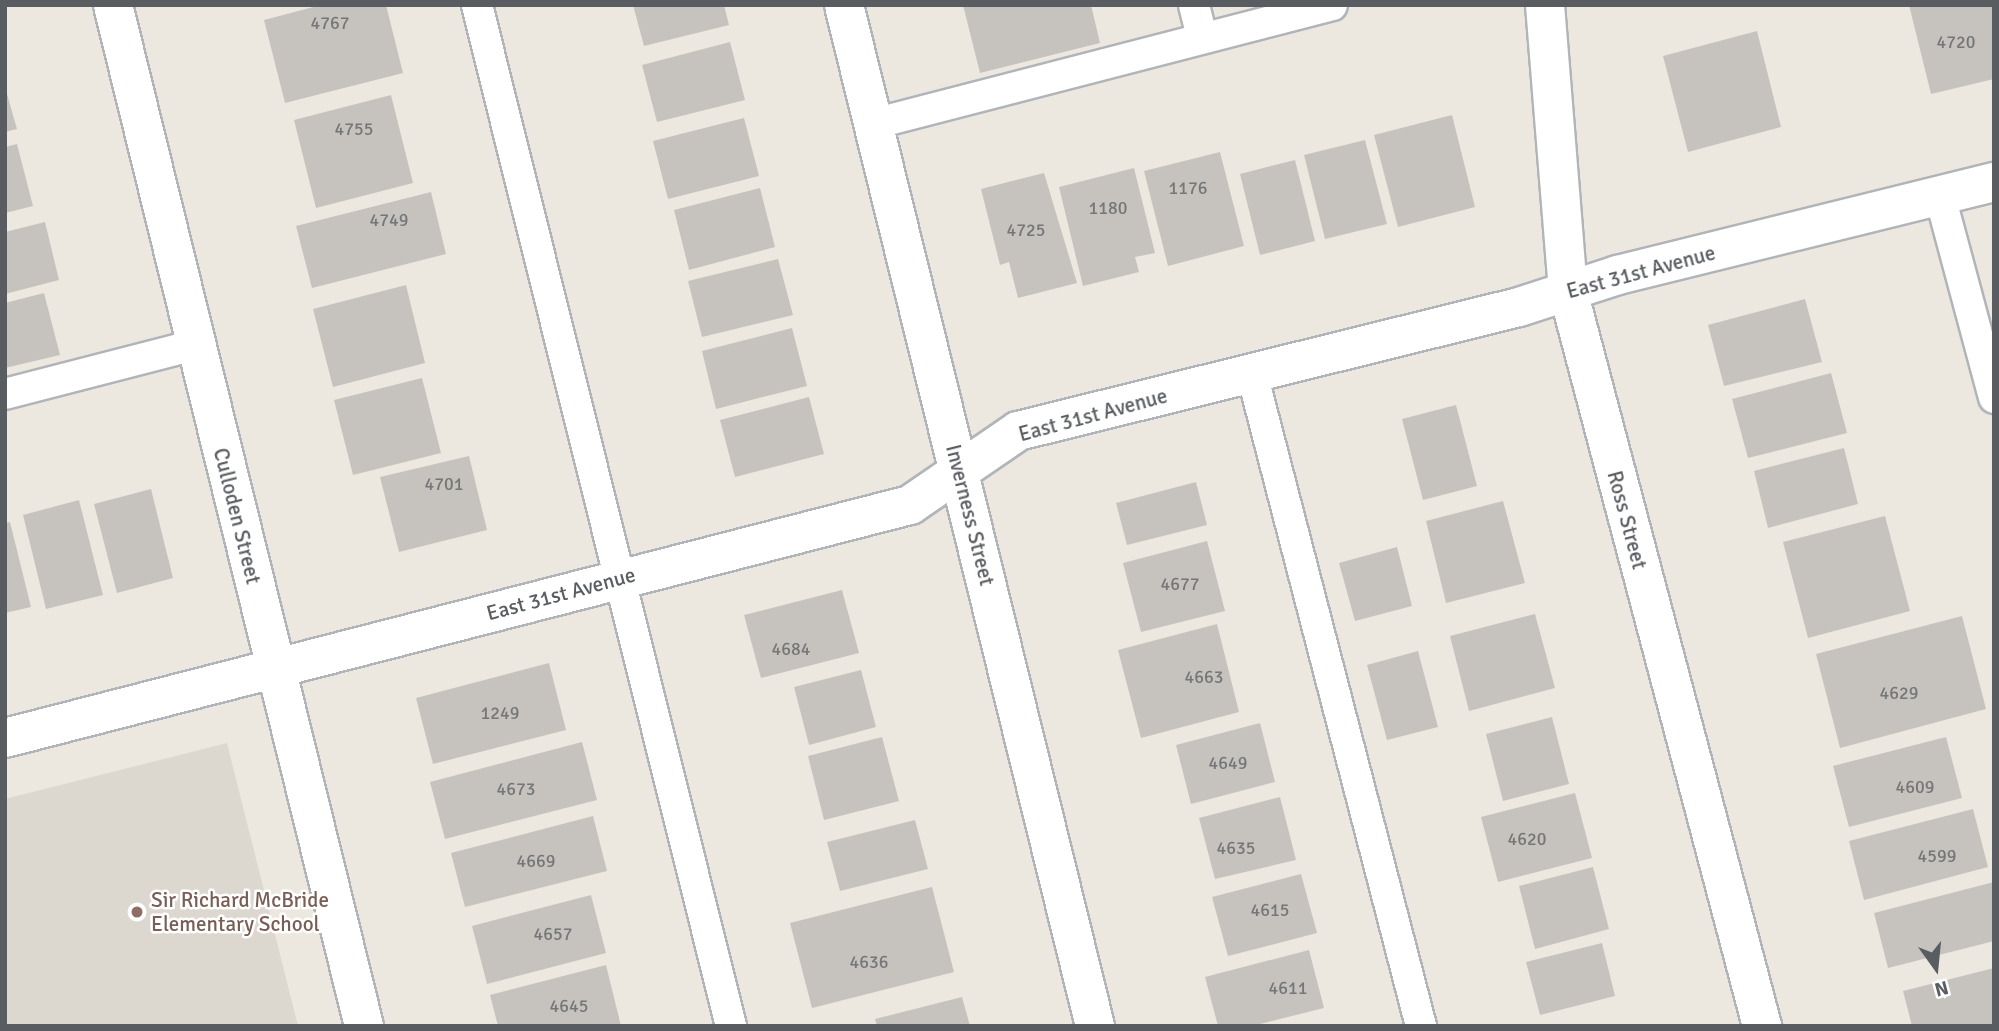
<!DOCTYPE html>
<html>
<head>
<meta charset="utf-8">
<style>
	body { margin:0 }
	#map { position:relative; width:1999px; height:1031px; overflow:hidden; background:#ece8e0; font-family:Signika,sans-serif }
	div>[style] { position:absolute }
	.education>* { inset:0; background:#dcd7cf }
	.building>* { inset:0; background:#c6c3be }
	.roads { filter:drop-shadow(2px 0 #b1b4b8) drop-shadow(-2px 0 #b1b4b8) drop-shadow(0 2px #b1b4b8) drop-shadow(0 -2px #b1b4b8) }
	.service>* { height:30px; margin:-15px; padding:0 15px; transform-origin:15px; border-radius:15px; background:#fff }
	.minor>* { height:38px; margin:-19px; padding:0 19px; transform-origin:19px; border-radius:19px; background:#fff }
	.dots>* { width:19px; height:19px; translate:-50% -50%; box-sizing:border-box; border:4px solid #fff; border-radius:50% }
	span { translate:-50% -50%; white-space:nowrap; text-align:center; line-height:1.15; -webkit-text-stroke:5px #fff; paint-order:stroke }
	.number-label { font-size:18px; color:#747678 }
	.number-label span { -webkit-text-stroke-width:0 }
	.street-label { font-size:21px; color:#595d61 }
	.education-label { font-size:21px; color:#785e54 }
	.left { translate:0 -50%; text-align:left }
	.frame { position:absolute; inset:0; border:7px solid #595d61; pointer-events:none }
	.north { position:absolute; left:1901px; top:933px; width:70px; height:70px; -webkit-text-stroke:5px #fff; paint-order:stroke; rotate:165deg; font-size:19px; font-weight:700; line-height:28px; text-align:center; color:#595d61 }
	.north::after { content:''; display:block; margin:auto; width:24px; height:32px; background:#595d61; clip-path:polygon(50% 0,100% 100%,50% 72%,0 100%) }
</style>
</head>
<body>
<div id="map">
	<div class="education">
		<div style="clip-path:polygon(227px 743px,298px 1026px,5px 1026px,5px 799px)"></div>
	</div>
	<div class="building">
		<div style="clip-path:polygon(321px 5px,386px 5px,403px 73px,285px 103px,264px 20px)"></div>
		<div style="clip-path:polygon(633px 5px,724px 5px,729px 25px,644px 46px)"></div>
		<div style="clip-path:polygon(963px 5px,1091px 5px,1100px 43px,980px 73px)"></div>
		<div style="clip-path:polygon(1909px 5px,1994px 5px,1994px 79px,1931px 94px)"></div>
		<div style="clip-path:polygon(1757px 31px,1781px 127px,1688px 152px,1663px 56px)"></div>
		<div style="clip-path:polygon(730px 42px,745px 100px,657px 122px,642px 65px)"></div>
		<div style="clip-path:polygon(5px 87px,17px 129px,5px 132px)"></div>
		<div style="clip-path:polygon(391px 95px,413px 183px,316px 208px,294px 120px)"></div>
		<div style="clip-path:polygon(1452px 115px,1475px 207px,1398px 227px,1374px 135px)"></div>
		<div style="clip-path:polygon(744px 118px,759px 176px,668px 199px,653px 141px)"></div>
		<div style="clip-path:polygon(1365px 140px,1387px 224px,1325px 239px,1304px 155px)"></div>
		<div style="clip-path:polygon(17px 144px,33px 206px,5px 213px,5px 147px)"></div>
		<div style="clip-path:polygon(1220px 152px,1244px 246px,1168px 266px,1144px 171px)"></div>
		<div style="clip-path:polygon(1295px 160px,1315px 241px,1260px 255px,1240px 174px)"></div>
		<div style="clip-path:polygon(1134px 168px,1155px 253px,1135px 257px,1139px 272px,1083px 286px,1059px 187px)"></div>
		<div style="clip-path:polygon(1044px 173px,1077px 283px,1018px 298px,1009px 262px,1000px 265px,981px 189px)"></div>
		<div style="clip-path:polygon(760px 188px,775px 247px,689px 270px,674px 210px)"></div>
		<div style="clip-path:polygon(431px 192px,446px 254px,312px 288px,296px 226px)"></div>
		<div style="clip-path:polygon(45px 222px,59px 280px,5px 294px,5px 232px)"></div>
		<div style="clip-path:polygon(778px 259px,793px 315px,702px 337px,688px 281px)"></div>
		<div style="clip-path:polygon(406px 285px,425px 363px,333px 387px,313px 309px)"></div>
		<div style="clip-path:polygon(44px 293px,60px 355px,5px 368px,5px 303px)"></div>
		<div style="clip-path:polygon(1805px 299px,1822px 362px,1724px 386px,1708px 325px)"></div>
		<div style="clip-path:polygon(792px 328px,807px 386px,716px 409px,702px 351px)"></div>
		<div style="clip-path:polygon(1831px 373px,1847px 433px,1748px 458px,1732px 399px)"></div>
		<div style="clip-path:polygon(422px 378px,441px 453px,353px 475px,334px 400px)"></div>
		<div style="clip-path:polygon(809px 397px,824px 454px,735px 477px,720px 420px)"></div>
		<div style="clip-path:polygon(1456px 405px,1477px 486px,1423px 500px,1402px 419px)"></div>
		<div style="clip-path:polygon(1844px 448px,1858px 504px,1768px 528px,1754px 471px)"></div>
		<div style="clip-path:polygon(469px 456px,487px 530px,399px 552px,380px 477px)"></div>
		<div style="clip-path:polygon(1196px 482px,1207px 525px,1127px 545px,1116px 503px)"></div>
		<div style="clip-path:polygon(151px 489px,173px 578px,117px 593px,94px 504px)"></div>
		<div style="clip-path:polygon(79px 500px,103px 595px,46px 609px,23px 515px)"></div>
		<div style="clip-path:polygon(1503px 501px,1525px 583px,1446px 603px,1426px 521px)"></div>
		<div style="clip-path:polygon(1885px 516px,1910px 611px,1808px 638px,1783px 542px)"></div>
		<div style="clip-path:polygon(10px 522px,31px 607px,5px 613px,5px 523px)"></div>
		<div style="clip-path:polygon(1207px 541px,1225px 611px,1141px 632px,1123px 563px)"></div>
		<div style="clip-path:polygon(1397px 547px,1412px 606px,1355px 621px,1339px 563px)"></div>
		<div style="clip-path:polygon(842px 590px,859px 653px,761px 678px,744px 615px)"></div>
		<div style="clip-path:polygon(1535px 614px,1555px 688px,1469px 711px,1450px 636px)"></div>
		<div style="clip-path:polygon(1962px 616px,1986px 709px,1840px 748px,1816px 654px)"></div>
		<div style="clip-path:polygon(1217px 624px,1239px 712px,1141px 738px,1118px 650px)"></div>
		<div style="clip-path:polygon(1418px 651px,1438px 727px,1387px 740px,1367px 665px)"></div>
		<div style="clip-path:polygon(549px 663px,566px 730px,433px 764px,416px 698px)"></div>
		<div style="clip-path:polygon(861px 670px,876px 727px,809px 745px,794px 687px)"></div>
		<div style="clip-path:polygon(1552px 717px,1569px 784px,1503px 801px,1486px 734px)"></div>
		<div style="clip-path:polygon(1260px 723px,1275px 782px,1191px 804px,1176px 745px)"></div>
		<div style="clip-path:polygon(882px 737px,899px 801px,824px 820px,808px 756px)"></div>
		<div style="clip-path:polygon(1946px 737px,1962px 798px,1849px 827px,1833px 766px)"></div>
		<div style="clip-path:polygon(582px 742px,597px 800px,445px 839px,430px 782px)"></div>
		<div style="clip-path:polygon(1575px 793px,1592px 858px,1498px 882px,1481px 817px)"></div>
		<div style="clip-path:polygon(1280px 797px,1296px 860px,1215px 879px,1199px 818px)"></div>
		<div style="clip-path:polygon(1973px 809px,1988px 867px,1864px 900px,1849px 841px)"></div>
		<div style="clip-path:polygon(593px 816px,607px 871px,465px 907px,451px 853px)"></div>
		<div style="clip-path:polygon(915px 820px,928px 869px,840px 891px,827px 842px)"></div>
		<div style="clip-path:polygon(1593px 867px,1609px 929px,1535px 949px,1519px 886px)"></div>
		<div style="clip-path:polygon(1301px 874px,1317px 933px,1228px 956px,1212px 897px)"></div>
		<div style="clip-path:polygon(1994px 882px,1994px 941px,1888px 968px,1874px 913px)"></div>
		<div style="clip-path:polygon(932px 887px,954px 972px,812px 1008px,790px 923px)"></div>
		<div style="clip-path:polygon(591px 895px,606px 953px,487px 984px,472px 926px)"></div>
		<div style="clip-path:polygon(1602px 943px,1615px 996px,1540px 1015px,1526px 962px)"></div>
		<div style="clip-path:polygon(1309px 950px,1324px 1008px,1252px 1026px,1218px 1026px,1205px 977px)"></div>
		<div style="clip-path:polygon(606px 965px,621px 1026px,498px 1026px,490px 995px)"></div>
		<div style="clip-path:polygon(1994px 968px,1994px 1026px,1912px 1026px,1903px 991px)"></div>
		<div style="clip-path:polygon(962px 997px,970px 1026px,877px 1026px,875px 1019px)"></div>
	</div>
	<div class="roads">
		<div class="service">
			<div style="left:477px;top:5px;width:1052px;rotate:76.03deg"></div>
			<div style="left:1194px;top:5px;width:34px;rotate:76deg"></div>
			<div style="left:873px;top:124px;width:474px;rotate:-14.5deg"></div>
			<div style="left:1940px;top:196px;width:209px;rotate:75deg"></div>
			<div style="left:1252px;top:374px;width:674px;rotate:75.47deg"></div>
			<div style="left:5px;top:394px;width:196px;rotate:-14.5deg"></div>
		</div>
		<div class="minor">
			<div style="left:113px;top:5px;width:1051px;rotate:76.19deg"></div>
			<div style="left:844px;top:5px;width:1051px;rotate:76.19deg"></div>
			<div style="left:1545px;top:5px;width:287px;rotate:85.4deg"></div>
			<div style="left:1568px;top:291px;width:760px;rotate:75.21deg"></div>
			<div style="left:5px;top:738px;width:935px;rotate:-14.44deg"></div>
			<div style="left:910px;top:505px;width:131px;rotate:-34.4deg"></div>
			<div style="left:1018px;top:431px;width:516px;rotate:-13.9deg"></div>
			<div style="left:1519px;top:307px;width:104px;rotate:-17.9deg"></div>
			<div style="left:1618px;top:275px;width:387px;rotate:-13.9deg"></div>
		</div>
	</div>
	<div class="dots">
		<div style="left:137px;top:912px;background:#8d6e63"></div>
	</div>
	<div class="number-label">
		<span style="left:330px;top:23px">4767</span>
		<span style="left:1956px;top:42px">4720</span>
		<span style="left:354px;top:129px">4755</span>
		<span style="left:1188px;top:188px">1176</span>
		<span style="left:1108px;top:208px">1180</span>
		<span style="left:389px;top:220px">4749</span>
		<span style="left:1026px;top:230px">4725</span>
		<span style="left:444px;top:484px">4701</span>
		<span style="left:1180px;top:584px">4677</span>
		<span style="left:791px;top:649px">4684</span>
		<span style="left:1204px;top:677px">4663</span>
		<span style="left:1899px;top:693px">4629</span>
		<span style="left:500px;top:713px">1249</span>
		<span style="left:1228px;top:763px">4649</span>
		<span style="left:1915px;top:787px">4609</span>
		<span style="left:516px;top:789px">4673</span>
		<span style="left:1527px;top:839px">4620</span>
		<span style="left:1236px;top:848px">4635</span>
		<span style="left:1937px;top:856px">4599</span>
		<span style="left:536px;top:861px">4669</span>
		<span style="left:1270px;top:910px">4615</span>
		<span style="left:553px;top:934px">4657</span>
		<span style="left:869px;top:962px">4636</span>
		<span style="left:1288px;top:988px">4611</span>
		<span style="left:569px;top:1006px">4645</span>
	</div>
	<div class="street-label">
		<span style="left:1641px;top:272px;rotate:-15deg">East 31st Avenue</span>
		<span style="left:1093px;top:415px;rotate:-15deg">East 31st Avenue</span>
		<span style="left:970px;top:515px;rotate:76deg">Inverness Street</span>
		<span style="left:237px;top:516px;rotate:76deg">Culloden Street</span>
		<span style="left:1627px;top:520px;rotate:75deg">Ross Street</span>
		<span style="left:561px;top:594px;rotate:-15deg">East 31st Avenue</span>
	</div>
	<div class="education-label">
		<span class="left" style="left:151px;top:912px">Sir Richard McBride<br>Elementary School</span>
	</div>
	<div class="frame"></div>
	<div class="north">N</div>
</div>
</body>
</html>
